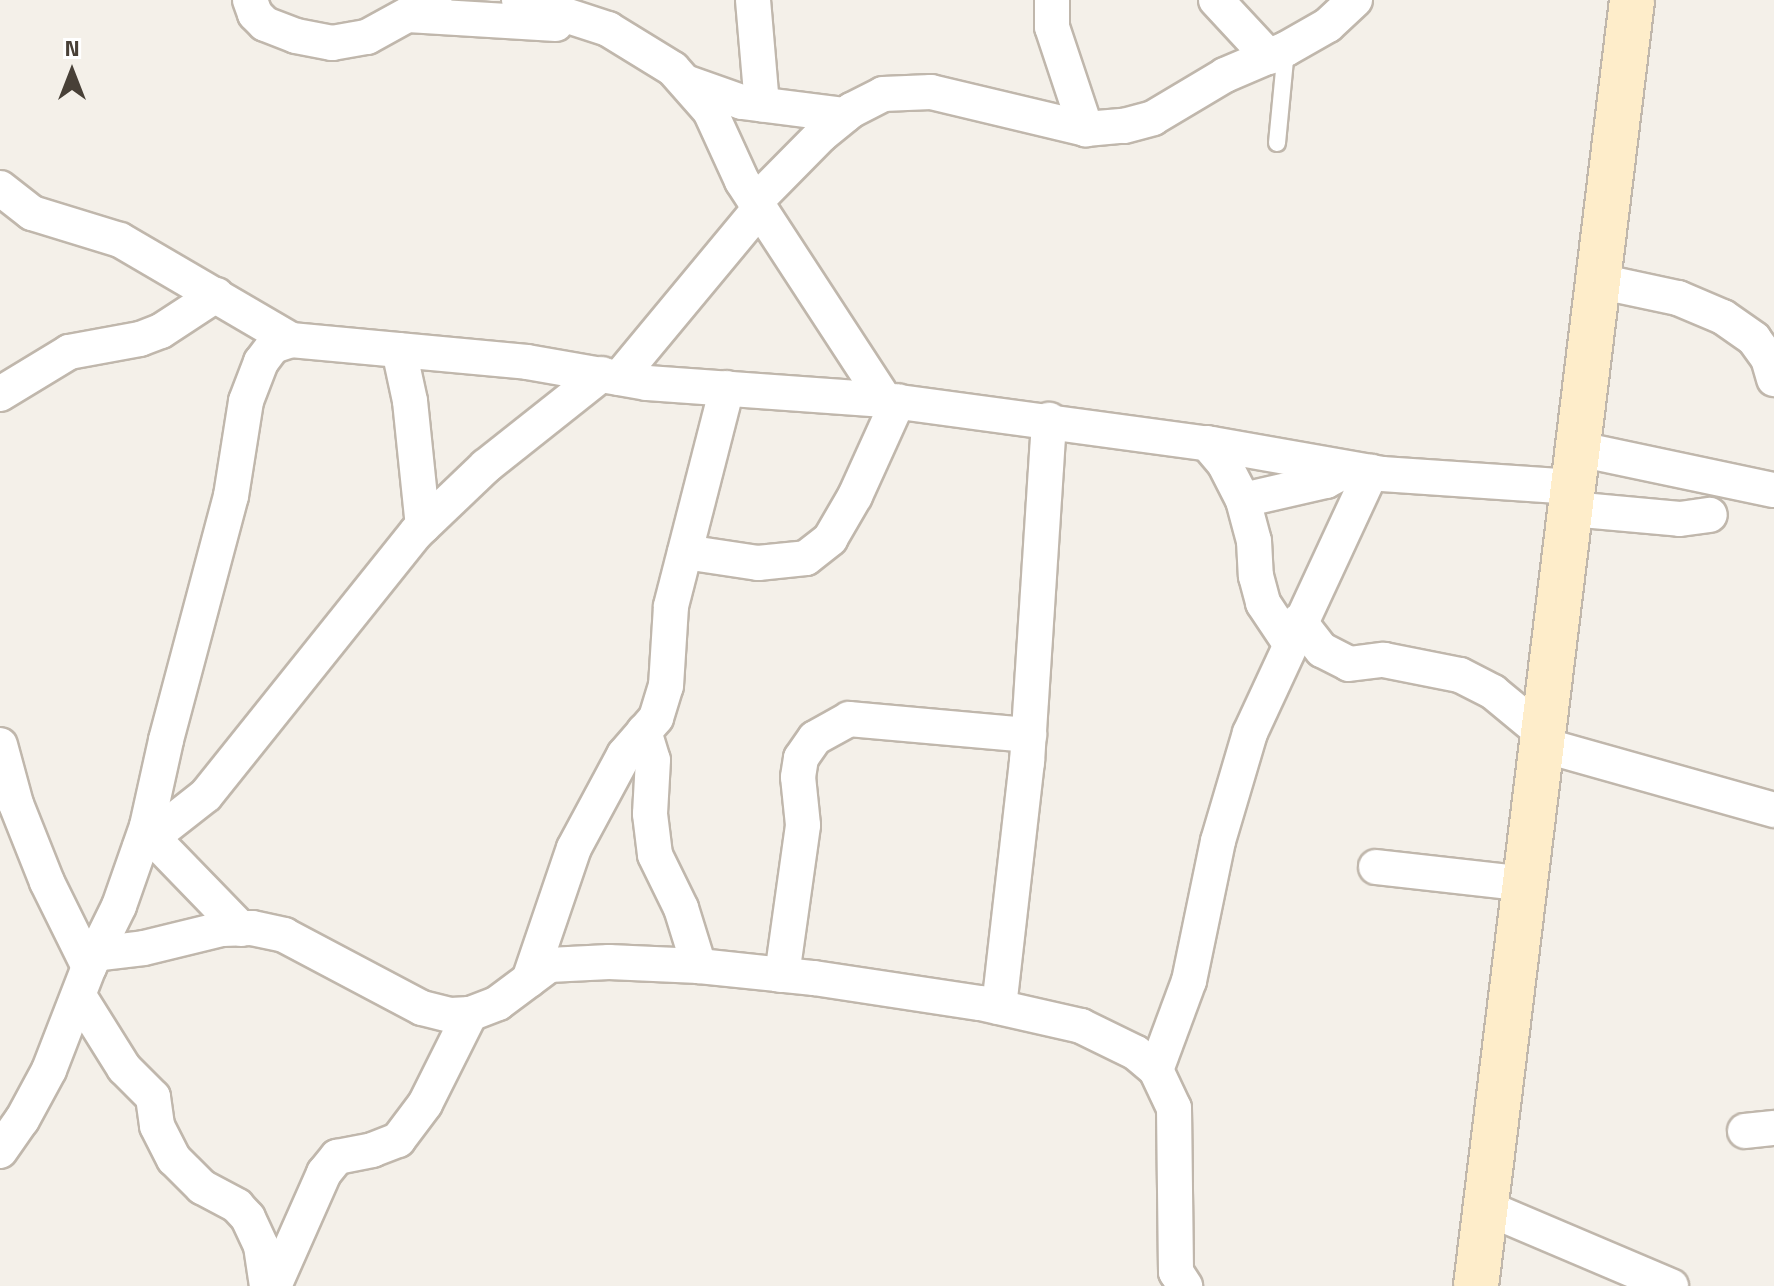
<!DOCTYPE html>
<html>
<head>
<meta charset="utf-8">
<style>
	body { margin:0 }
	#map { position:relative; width:1774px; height:1286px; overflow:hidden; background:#f4f0e9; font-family:"Titillium Web",sans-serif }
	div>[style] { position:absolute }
	.roads { filter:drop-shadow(2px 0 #c0b7ac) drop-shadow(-2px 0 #c0b7ac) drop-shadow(0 2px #c0b7ac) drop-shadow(0 -2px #c0b7ac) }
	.lane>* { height:16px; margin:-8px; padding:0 8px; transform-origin:8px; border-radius:8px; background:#fff }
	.street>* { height:34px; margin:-17px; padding:0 17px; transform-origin:17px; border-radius:17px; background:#fff }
	.secondary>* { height:44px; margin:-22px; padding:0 22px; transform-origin:22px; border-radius:22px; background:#feedca }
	span { translate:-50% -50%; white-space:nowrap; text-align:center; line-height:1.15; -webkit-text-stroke:7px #fff; paint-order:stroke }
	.north { position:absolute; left:32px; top:32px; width:80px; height:80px; -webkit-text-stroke:6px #fff; paint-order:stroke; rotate:0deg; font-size:22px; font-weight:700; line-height:32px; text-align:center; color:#484037 }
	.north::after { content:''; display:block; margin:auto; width:28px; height:36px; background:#484037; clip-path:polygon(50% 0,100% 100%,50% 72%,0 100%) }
</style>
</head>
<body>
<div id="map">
	<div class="roads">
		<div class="lane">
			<div style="left:1277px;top:143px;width:94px;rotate:-84.5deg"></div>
		</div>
		<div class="street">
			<div style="left:250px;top:0;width:15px;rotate:70deg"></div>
			<div style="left:255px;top:14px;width:14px;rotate:45deg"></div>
			<div style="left:265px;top:24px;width:33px;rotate:21deg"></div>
			<div style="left:296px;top:36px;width:37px;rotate:11deg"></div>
			<div style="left:332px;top:43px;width:36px;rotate:-10deg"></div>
			<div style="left:367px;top:37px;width:77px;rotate:-28.9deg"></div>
			<div style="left:519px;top:0;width:94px;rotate:18deg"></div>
			<div style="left:608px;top:29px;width:76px;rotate:31.6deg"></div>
			<div style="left:673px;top:69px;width:56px;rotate:48.6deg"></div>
			<div style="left:710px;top:111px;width:77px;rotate:65.4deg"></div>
			<div style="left:742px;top:181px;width:262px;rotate:56.9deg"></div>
			<div style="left:753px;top:0;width:105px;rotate:85.1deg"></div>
			<div style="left:1052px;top:0;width:27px;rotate:90deg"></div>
			<div style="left:1052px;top:27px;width:108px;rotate:71.6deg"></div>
			<div style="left:1216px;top:0;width:78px;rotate:47.1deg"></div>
			<div style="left:408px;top:15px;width:148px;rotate:3.5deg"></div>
			<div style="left:688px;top:83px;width:57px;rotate:19.4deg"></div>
			<div style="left:742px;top:102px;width:104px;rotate:7.2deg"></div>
			<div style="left:0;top:188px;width:41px;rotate:38deg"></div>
			<div style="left:32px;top:213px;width:92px;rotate:17.1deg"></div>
			<div style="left:120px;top:240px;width:198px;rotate:30.3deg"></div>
			<div style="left:755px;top:202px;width:94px;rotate:-45.4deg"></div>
			<div style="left:821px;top:135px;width:40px;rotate:-39deg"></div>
			<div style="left:852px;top:110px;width:35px;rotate:-27deg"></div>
			<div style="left:883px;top:94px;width:48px;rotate:-2.4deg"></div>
			<div style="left:931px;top:92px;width:159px;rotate:13.4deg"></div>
			<div style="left:1086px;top:129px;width:38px;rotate:-5deg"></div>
			<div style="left:1124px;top:126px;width:30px;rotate:-15deg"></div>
			<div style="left:1153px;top:118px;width:84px;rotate:-30.8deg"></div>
			<div style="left:1225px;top:75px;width:66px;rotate:-23.1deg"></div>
			<div style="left:1286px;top:49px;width:48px;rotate:-29.7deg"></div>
			<div style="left:1328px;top:25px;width:37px;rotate:-43deg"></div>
			<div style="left:1598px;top:281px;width:82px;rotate:12deg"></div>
			<div style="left:1678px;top:298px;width:49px;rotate:22.9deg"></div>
			<div style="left:1723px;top:317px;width:38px;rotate:35deg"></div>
			<div style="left:1754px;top:339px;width:24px;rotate:54deg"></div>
			<div style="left:1768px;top:358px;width:22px;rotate:74deg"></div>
			<div style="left:399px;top:350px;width:52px;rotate:77.8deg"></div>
			<div style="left:410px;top:401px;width:126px;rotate:84.1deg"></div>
			<div style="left:619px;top:378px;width:221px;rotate:-50.3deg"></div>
			<div style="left:0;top:394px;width:81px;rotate:-31.3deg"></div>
			<div style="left:69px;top:352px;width:72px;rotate:-10.4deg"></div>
			<div style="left:140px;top:339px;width:22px;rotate:-21deg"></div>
			<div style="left:161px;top:331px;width:66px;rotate:-33.2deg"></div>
			<div style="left:1207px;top:443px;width:26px;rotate:50deg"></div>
			<div style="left:1224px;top:463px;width:42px;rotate:62.8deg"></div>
			<div style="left:1243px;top:500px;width:42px;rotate:75deg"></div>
			<div style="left:1254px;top:541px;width:35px;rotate:87deg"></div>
			<div style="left:1256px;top:576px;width:28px;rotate:75deg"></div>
			<div style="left:1263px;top:603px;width:47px;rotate:56.3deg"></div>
			<div style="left:1579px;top:449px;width:199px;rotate:11.9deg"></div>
			<div style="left:1243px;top:500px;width:85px;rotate:-12.9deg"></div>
			<div style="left:1326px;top:481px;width:26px;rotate:-28deg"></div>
			<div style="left:1571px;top:509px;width:109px;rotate:5.2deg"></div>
			<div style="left:1680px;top:519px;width:30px;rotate:-8deg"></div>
			<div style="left:685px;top:552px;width:74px;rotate:8.6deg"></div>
			<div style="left:758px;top:563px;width:48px;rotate:-5.9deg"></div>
			<div style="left:806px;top:558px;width:31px;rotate:-38deg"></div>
			<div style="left:830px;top:539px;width:50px;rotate:-59.8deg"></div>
			<div style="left:855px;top:496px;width:104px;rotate:-65.6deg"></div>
			<div style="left:1299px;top:621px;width:37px;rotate:52deg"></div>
			<div style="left:1322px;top:650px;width:30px;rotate:27deg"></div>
			<div style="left:1349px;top:664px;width:35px;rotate:-7deg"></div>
			<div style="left:1384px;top:660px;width:77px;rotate:11.2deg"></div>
			<div style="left:1460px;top:675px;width:37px;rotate:27deg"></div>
			<div style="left:1493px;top:692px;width:67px;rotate:39.6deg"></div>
			<div style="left:644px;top:731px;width:30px;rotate:73deg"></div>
			<div style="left:653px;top:760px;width:54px;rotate:93.2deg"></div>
			<div style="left:650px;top:814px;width:41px;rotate:83deg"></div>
			<div style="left:655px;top:855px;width:59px;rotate:63.9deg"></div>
			<div style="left:681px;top:908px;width:61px;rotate:72.8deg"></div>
			<div style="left:0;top:745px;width:61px;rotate:74.8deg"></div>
			<div style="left:16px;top:804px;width:84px;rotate:68.3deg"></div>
			<div style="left:47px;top:882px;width:95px;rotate:63.7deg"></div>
			<div style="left:1543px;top:745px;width:240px;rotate:15.7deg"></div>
			<div style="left:152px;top:837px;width:128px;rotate:45.9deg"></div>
			<div style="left:140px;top:847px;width:84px;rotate:-38.2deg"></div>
			<div style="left:206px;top:795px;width:337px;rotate:-51.3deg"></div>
			<div style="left:417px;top:532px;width:95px;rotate:-43.7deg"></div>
			<div style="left:486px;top:466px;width:148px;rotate:-38.4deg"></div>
			<div style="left:1376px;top:867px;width:152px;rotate:6.4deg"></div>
			<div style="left:95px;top:954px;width:49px;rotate:-7deg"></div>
			<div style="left:144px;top:948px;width:80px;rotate:-13.7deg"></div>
			<div style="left:222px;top:929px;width:30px;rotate:-2deg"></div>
			<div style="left:252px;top:928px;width:33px;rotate:12deg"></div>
			<div style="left:284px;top:935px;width:156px;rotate:27.9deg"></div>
			<div style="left:422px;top:1008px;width:30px;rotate:14deg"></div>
			<div style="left:451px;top:1015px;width:19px;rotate:-3deg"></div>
			<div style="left:470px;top:1014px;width:30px;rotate:-21deg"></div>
			<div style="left:498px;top:1003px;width:64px;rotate:-36.7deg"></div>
			<div style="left:549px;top:965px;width:60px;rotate:-2.9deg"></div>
			<div style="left:609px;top:962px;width:90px;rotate:2.5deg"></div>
			<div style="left:699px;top:966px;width:116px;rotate:6deg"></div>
			<div style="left:814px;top:978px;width:168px;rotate:8.6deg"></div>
			<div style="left:980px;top:1003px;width:104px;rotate:12.8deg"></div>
			<div style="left:1081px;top:1026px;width:61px;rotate:26.1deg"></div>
			<div style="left:1136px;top:1053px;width:26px;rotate:40deg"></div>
			<div style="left:1156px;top:1070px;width:42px;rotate:64.7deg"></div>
			<div style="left:1174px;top:1108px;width:164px;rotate:89.3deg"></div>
			<div style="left:1176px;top:1272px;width:17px;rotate:57deg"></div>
			<div style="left:782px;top:975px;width:151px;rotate:-82deg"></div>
			<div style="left:803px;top:825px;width:48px;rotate:-95.9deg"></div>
			<div style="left:798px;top:777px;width:19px;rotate:-81deg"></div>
			<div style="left:801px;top:758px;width:24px;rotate:-55deg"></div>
			<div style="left:815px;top:738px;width:39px;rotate:-29deg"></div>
			<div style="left:849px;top:719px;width:181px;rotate:5.1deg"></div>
			<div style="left:529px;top:980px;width:139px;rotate:-71.2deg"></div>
			<div style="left:574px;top:848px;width:106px;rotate:-61.7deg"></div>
			<div style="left:624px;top:755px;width:49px;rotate:-49.1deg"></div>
			<div style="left:656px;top:718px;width:34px;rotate:-73deg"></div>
			<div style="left:666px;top:686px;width:80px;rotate:-86.4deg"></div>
			<div style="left:671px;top:606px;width:225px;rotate:-75.6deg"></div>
			<div style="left:79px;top:996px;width:85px;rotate:58deg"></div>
			<div style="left:124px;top:1068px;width:41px;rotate:45deg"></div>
			<div style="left:153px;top:1097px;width:29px;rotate:82deg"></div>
			<div style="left:157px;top:1126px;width:37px;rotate:63deg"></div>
			<div style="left:174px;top:1159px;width:40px;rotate:45deg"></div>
			<div style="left:202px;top:1187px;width:40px;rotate:28deg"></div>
			<div style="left:237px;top:1206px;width:16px;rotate:47deg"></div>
			<div style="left:248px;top:1218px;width:31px;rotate:65deg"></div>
			<div style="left:261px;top:1246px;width:40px;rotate:81.5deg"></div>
			<div style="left:999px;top:1007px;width:247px;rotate:-83.5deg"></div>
			<div style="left:1027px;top:762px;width:343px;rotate:-86.3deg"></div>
			<div style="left:1156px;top:1070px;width:95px;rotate:-69.7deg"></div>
			<div style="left:1189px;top:981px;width:143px;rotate:-78.3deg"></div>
			<div style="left:1218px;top:841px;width:113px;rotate:-73.5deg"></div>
			<div style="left:1250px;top:733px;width:288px;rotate:-65.1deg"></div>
			<div style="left:1745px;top:1131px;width:29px;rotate:-6deg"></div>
			<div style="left:0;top:1151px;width:38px;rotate:-55deg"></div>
			<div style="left:22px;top:1120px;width:57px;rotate:-61.6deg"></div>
			<div style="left:49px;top:1070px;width:110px;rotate:-68.8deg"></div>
			<div style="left:89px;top:967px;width:68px;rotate:-63.8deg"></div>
			<div style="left:119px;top:906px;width:85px;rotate:-70.7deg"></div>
			<div style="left:147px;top:826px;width:88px;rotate:-77.5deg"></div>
			<div style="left:166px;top:740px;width:253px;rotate:-75.1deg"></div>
			<div style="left:231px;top:496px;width:96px;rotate:-81deg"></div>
			<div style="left:246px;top:401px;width:42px;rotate:-69deg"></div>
			<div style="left:261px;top:362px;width:20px;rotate:-53deg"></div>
			<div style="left:273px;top:346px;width:19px;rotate:-18deg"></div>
			<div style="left:291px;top:340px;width:237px;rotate:5.3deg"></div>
			<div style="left:527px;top:362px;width:122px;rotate:9.9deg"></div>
			<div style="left:647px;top:383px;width:239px;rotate:4.1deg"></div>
			<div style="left:885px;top:400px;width:330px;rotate:7.7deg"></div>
			<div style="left:1212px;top:444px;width:173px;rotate:10deg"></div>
			<div style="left:1382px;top:474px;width:192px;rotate:3.9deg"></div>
			<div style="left:1487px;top:1208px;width:200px;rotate:23deg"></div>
			<div style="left:274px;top:1286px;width:124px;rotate:-66.1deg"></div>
			<div style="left:324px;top:1173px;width:21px;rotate:-51deg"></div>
			<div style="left:337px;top:1157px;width:36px;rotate:-11deg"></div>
			<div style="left:372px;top:1150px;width:28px;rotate:-21deg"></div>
			<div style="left:398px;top:1140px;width:45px;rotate:-53.1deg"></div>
			<div style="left:425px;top:1104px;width:101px;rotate:-63.4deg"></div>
		</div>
		<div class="secondary">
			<div style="left:1476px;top:1286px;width:1295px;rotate:-83.08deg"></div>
		</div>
	</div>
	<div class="north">N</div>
</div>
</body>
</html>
